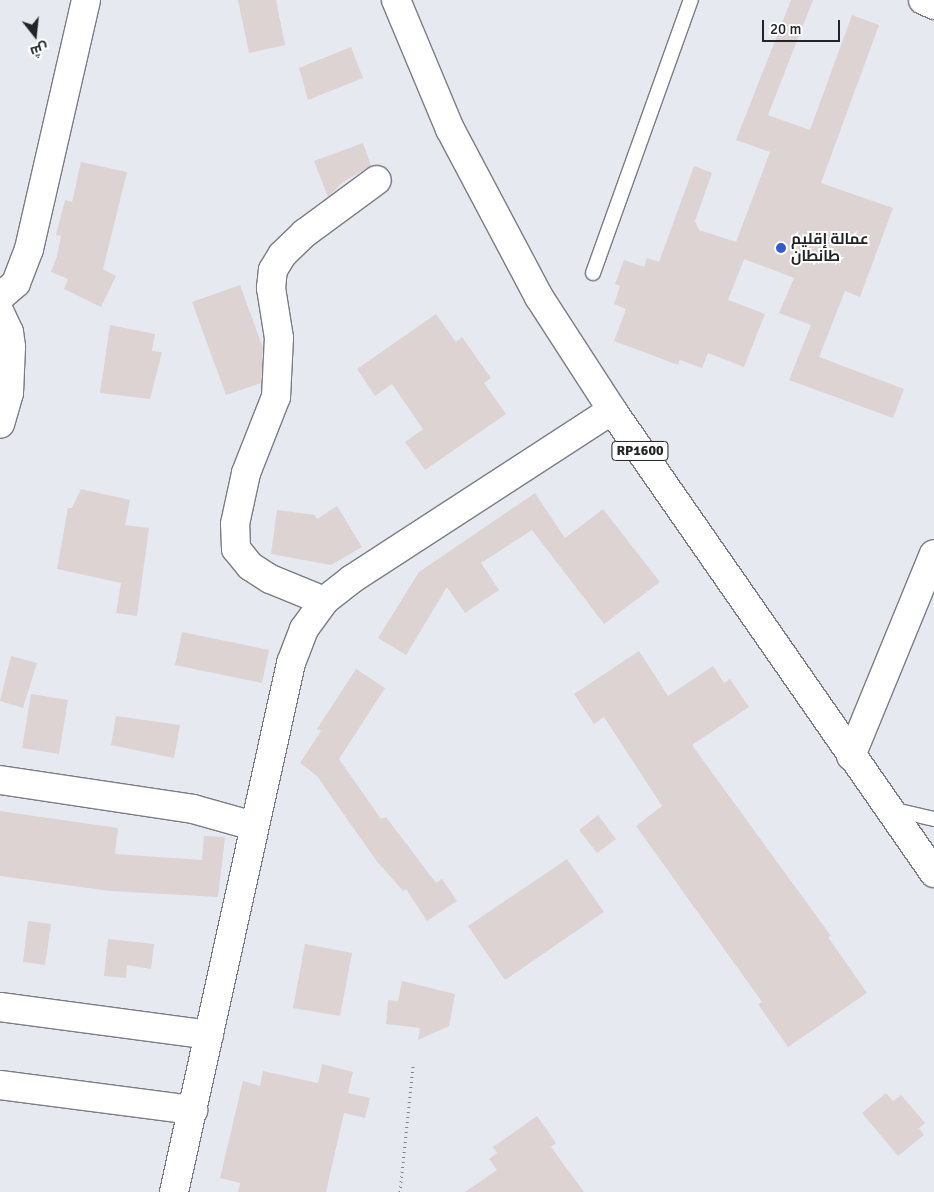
<!DOCTYPE html>
<html>
<head>
<meta charset="utf-8">
<style>
	body { margin:0 }
	#map { position:relative; width:934px; height:1192px; overflow:hidden; background:#e6eaf0; font-family:Signika,Cairo,sans-serif }
	div>[style] { position:absolute }
	.building>* { inset:0; background:#dcd3d2 }
	.path>* { height:3px; margin-top:-1.5px; transform-origin:0; background:repeating-linear-gradient(90deg,#818388 0 1px,transparent 0 5px) }
	.roads { filter:drop-shadow(1px 0 #7a7d83) drop-shadow(-1px 0 #7a7d83) drop-shadow(0 1px #7a7d83) drop-shadow(0 -1px #7a7d83) }
	.lane>* { height:14px; margin:-7px; padding:0 7px; transform-origin:7px; border-radius:7px; background:#fff }
	.street>* { height:28px; margin:-14px; padding:0 14px; transform-origin:14px; border-radius:14px; background:#fff }
	.primary>* { height:28px; margin:-14px; padding:0 14px; transform-origin:14px; border-radius:14px; background:#fff }
	.dots>* { width:14px; height:14px; translate:-50% -50%; box-sizing:border-box; border:2px solid #fff; border-radius:50% }
	span { translate:-50% -50%; white-space:nowrap; text-align:center; line-height:1.15; -webkit-text-stroke:4px #fff; paint-order:stroke }
	.shield-label span { padding:1px 4px; background:#fff; border:1px solid; border-radius:4px; -webkit-text-stroke-width:0 }
	.shield-label { font-size:14px; color:#232427; font-weight:700 }
	.poi-label { font-size:15px; color:#232427; font-weight:700 }
	.left { translate:0 -50%; text-align:left }
	.north { position:absolute; left:10px; top:10px; width:50px; height:50px; -webkit-text-stroke:4px #fff; paint-order:stroke; rotate:164deg; font-size:14px; font-weight:700; line-height:20px; text-align:center; color:#232427 }
	.north::after { content:''; display:block; margin:auto; width:18px; height:22px; background:#232427; clip-path:polygon(50% 0,100% 100%,50% 72%,0 100%) }
	.scale { position:absolute; left:762px; top:20px; width:78px; height:22px; box-sizing:border-box; border:2px solid #232427; border-top:0; padding-left:6px; font-size:15px; line-height:18px; white-space:nowrap; color:#232427; -webkit-text-stroke:4px #fff; paint-order:stroke }
</style>
</head>
<body>
<div id="map">
	<div class="building">
		<div style="clip-path:polygon(238px 0,276px 0,285px 45px,249px 53px)"></div>
		<div style="clip-path:polygon(791px 0,813px 0,768px 115px,810px 130px,852px 15px,879px 25px,821px 183px,893px 208px,860px 297px,845px 291px,819px 357px,904px 389px,893px 418px,789px 380px,811px 325px,779px 313px,794px 278px,744px 259px,728px 300px,765px 314px,744px 367px,708px 353px,702px 368px,680px 360px,678px 365px,614px 341px,626px 309px,614px 304px,620px 286px,615px 284px,624px 260px,644px 267px,647px 258px,659px 262px,694px 166px,712px 173px,695px 221px,699px 230px,736px 242px,770px 152px,736px 140px)"></div>
		<div style="clip-path:polygon(351px 47px,363px 78px,308px 100px,299px 68px)"></div>
		<div style="clip-path:polygon(363px 143px,371px 166px,343px 182px,328px 197px,314px 161px)"></div>
		<div style="clip-path:polygon(81px 162px,127px 172px,103px 269px,116px 276px,101px 307px,64px 289px,68px 279px,51px 272px,57px 256px,61px 236px,56px 235px,65px 200px,72px 202px)"></div>
		<div style="clip-path:polygon(240px 285px,263px 348px,261px 383px,226px 395px,192px 302px)"></div>
		<div style="clip-path:polygon(436px 314px,456px 342px,462px 337px,491px 378px,484px 383px,506px 414px,425px 470px,405px 442px,423px 429px,392px 384px,375px 396px,357px 369px)"></div>
		<div style="clip-path:polygon(110px 325px,155px 334px,152px 351px,162px 352px,150px 399px,100px 393px)"></div>
		<div style="clip-path:polygon(81px 489px,130px 500px,125px 525px,149px 528px,137px 616px,116px 613px,121px 583px,57px 569px,68px 508px,72px 508px)"></div>
		<div style="clip-path:polygon(535px 493px,565px 538px,603px 509px,660px 582px,604px 624px,532px 530px,481px 563px,499px 590px,465px 613px,447px 587px,406px 655px,378px 638px,419px 572px)"></div>
		<div style="clip-path:polygon(337px 506px,362px 547px,331px 565px,271px 554px,277px 510px,315px 515px,317px 519px)"></div>
		<div style="clip-path:polygon(182px 632px,269px 650px,262px 683px,175px 665px)"></div>
		<div style="clip-path:polygon(639px 651px,668px 696px,713px 666px,724px 683px,730px 679px,749px 707px,692px 745px,831px 936px,828px 937px,867px 993px,788px 1047px,758px 1004px,762px 1002px,636px 826px,662px 806px,604px 717px,594px 724px,574px 694px)"></div>
		<div style="clip-path:polygon(11px 656px,37px 663px,23px 708px,0 701px)"></div>
		<div style="clip-path:polygon(356px 669px,385px 688px,339px 759px,381px 819px,386px 817px,436px 883px,442px 879px,457px 901px,427px 921px,406px 889px,403px 891px,375px 859px,317px 776px,300px 763px,321px 731px,317px 729px)"></div>
		<div style="clip-path:polygon(31px 694px,68px 700px,59px 754px,22px 748px)"></div>
		<div style="clip-path:polygon(116px 716px,180px 725px,174px 758px,111px 745px)"></div>
		<div style="clip-path:polygon(0 811px,118px 828px,115px 854px,202px 860px,204px 836px,225px 837px,218px 897px,110px 891px,0 876px)"></div>
		<div style="clip-path:polygon(598px 815px,616px 839px,597px 853px,579px 830px)"></div>
		<div style="clip-path:polygon(567px 859px,604px 912px,505px 980px,468px 926px)"></div>
		<div style="clip-path:polygon(28px 921px,51px 924px,45px 965px,23px 962px)"></div>
		<div style="clip-path:polygon(108px 939px,154px 944px,151px 969px,127px 965px,126px 978px,104px 976px)"></div>
		<div style="clip-path:polygon(305px 944px,352px 953px,340px 1016px,293px 1008px)"></div>
		<div style="clip-path:polygon(402px 981px,455px 994px,449px 1026px,418px 1040px,420px 1028px,386px 1024px,388px 1000px,398px 1001px)"></div>
		<div style="clip-path:polygon(322px 1064px,353px 1072px,348px 1093px,370px 1098px,365px 1118px,344px 1113px,326px 1192px,238px 1192px,240px 1183px,220px 1178px,243px 1081px,260px 1086px,263px 1071px,318px 1083px)"></div>
		<div style="clip-path:polygon(886px 1093px,893px 1101px,901px 1095px,925px 1123px,919px 1128px,924px 1135px,898px 1156px,862px 1113px)"></div>
		<div style="clip-path:polygon(537px 1116px,556px 1143px,551px 1147px,584px 1192px,465px 1192px,497px 1170px,489px 1159px,497px 1153px,493px 1147px)"></div>
	</div>
	<div class="path">
		<div style="left:400px;top:1192px;width:127px;rotate:-84.1deg"></div>
	</div>
	<div class="roads">
		<div class="lane">
			<div style="left:593px;top:273px;width:290px;rotate:-70.3deg"></div>
			<div style="left:891px;top:809px;width:44px;rotate:13.1deg"></div>
		</div>
		<div class="street">
			<div style="left:923px;top:0;width:12px;rotate:24deg"></div>
			<div style="left:0;top:297px;width:21px;rotate:-41deg"></div>
			<div style="left:16px;top:283px;width:36px;rotate:-69deg"></div>
			<div style="left:29px;top:249px;width:255px;rotate:-77.1deg"></div>
			<div style="left:0;top:313px;width:21px;rotate:65deg"></div>
			<div style="left:9px;top:332px;width:15px;rotate:82deg"></div>
			<div style="left:11px;top:347px;width:46px;rotate:92.5deg"></div>
			<div style="left:9px;top:393px;width:32px;rotate:106deg"></div>
			<div style="left:324px;top:601px;width:58px;rotate:-157.8deg"></div>
			<div style="left:270px;top:579px;width:24px;rotate:-147deg"></div>
			<div style="left:250px;top:566px;width:22px;rotate:-129deg"></div>
			<div style="left:236px;top:549px;width:25px;rotate:-92deg"></div>
			<div style="left:235px;top:524px;width:52px;rotate:-77.8deg"></div>
			<div style="left:246px;top:473px;width:82px;rotate:-68.5deg"></div>
			<div style="left:276px;top:397px;width:59px;rotate:-87.1deg"></div>
			<div style="left:279px;top:338px;width:51px;rotate:-99.1deg"></div>
			<div style="left:271px;top:288px;width:18px;rotate:-84deg"></div>
			<div style="left:273px;top:270px;width:17px;rotate:-59deg"></div>
			<div style="left:282px;top:255px;width:32px;rotate:-44deg"></div>
			<div style="left:305px;top:233px;width:89px;rotate:-36.4deg"></div>
			<div style="left:851px;top:756px;width:218px;rotate:-67.7deg"></div>
			<div style="left:0;top:780px;width:195px;rotate:8.5deg"></div>
			<div style="left:193px;top:809px;width:63px;rotate:15.6deg"></div>
			<div style="left:0;top:1007px;width:211px;rotate:7.6deg"></div>
			<div style="left:0;top:1085px;width:195px;rotate:7.4deg"></div>
			<div style="left:174px;top:1192px;width:542px;rotate:-77.53deg"></div>
			<div style="left:291px;top:663px;width:36px;rotate:-69deg"></div>
			<div style="left:304px;top:629px;width:34px;rotate:-54deg"></div>
			<div style="left:324px;top:601px;width:36px;rotate:-38deg"></div>
			<div style="left:352px;top:579px;width:310px;rotate:-33deg"></div>
		</div>
		<div class="primary">
			<div style="left:396px;top:0;width:140px;rotate:67.3deg"></div>
			<div style="left:450px;top:129px;width:190px;rotate:62.1deg"></div>
			<div style="left:539px;top:297px;width:135px;rotate:57.1deg"></div>
			<div style="left:612px;top:410px;width:564px;rotate:55.18deg"></div>
		</div>
	</div>
	<div class="dots">
		<div style="left:781px;top:248px;background:#355acb"></div>
	</div>
	<div class="shield-label">
		<span style="left:640px;top:451px">RP1600</span>
	</div>
	<div class="poi-label">
		<span class="left" style="left:791px;top:248px">عمالة إقليم<br>طانطان</span>
	</div>
	<div class="north">ش</div>
	<div class="scale">20 m</div>
</div>
</body>
</html>
